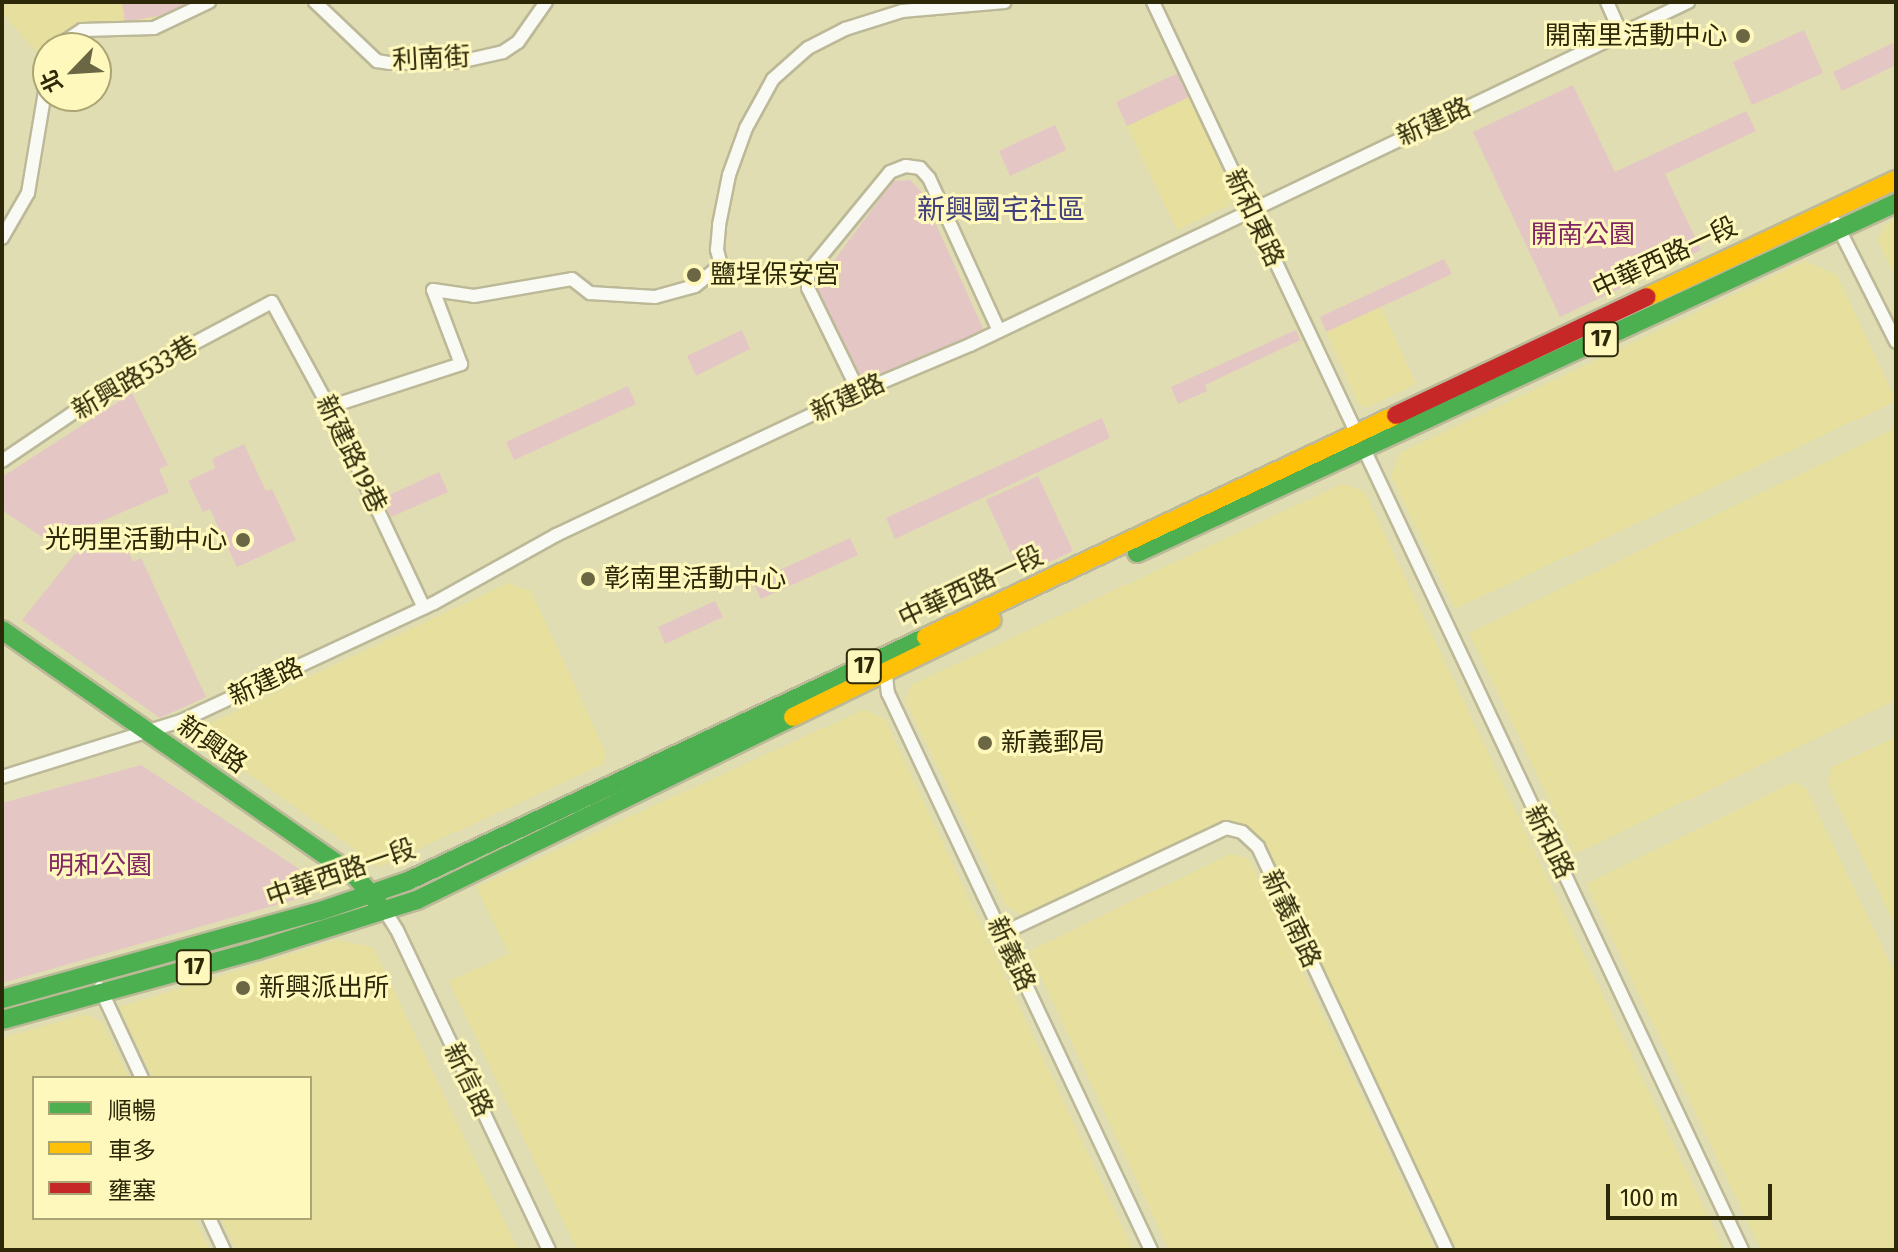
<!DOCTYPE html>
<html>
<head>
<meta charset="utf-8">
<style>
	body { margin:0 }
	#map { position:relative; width:1898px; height:1252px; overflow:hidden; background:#e0ddb3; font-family:"Fira Sans Condensed","Noto Sans TC",sans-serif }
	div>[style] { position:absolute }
	.built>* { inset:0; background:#e6df9e }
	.green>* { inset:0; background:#e4c6c4 }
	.roads { filter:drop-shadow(2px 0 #bcb998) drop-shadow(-2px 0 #bcb998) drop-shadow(0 2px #bcb998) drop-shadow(0 -2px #bcb998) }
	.street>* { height:12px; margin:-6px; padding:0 6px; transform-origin:6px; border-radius:6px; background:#fafaf4 }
	.fast>* { height:18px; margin:-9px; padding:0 9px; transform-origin:9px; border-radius:9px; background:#4caf50 }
	.slow>* { height:18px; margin:-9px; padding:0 9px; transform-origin:9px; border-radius:9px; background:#ffc107 }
	.jam>* { height:18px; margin:-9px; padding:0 9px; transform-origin:9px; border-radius:9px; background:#c62828 }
	.dots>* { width:22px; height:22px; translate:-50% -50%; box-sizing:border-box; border:4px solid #fff8bc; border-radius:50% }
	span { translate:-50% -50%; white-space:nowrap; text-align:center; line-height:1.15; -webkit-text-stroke:6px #fff8bc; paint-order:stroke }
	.shield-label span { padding:2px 6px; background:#fff8bc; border:2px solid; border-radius:6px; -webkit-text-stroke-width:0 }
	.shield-label { font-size:24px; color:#2c2808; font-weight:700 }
	.poi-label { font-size:26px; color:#2c2808 }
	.right { translate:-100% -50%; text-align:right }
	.left { translate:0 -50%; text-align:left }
	.street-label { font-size:26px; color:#2c2808 }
	.park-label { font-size:26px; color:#812564 }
	.neighbourhood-label { font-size:28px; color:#42407d }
	.frame { position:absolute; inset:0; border:4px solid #2c2808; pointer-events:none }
	.legend { position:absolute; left:32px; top:1076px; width:280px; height:144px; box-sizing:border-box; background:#fff8bc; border:2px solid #aba574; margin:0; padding:10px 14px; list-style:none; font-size:24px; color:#2c2808 }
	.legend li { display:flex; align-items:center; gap:16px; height:40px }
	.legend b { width:40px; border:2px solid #aba574 }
	.north { position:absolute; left:32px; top:32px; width:80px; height:80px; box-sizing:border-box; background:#fff8bc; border:2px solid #aba574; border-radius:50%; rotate:245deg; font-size:22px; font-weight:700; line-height:32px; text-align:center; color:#2c2808 }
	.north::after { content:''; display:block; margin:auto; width:28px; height:36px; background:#6b6744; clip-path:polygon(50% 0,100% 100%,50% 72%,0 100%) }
	.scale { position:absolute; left:1606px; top:1184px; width:166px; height:36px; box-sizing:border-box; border:4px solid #2c2808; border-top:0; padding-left:10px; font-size:24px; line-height:28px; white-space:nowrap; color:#2c2808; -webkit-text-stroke:6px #fff8bc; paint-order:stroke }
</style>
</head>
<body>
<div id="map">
	<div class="built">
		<div style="clip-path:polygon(2px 2px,207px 2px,160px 24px,92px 28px,56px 48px,48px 48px,48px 59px,40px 56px,2px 13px)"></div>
		<div style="clip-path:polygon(1189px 97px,1234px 193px,1230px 205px,1177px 230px,1127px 126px)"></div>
		<div style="clip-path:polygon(1896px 219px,1896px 278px,1877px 240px,1886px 224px)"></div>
		<div style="clip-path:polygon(1805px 261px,1837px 275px,1896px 401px,1455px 609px,1391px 476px,1400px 453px)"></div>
		<div style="clip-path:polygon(1381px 307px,1416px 384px,1367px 408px,1359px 405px,1326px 332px)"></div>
		<div style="clip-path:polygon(1896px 428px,1896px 700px,1575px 854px,1469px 633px)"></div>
		<div style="clip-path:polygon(1342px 484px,1364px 491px,1724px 1250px,1455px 1250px,1263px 844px,1250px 828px,1232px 822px,1023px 916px,1005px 905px,905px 700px,911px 685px)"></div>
		<div style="clip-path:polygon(508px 583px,531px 591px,605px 751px,604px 764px,379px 867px,200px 739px,198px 729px)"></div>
		<div style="clip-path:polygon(865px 709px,885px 719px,1133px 1250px,577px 1250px,449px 981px,509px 954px,476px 887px)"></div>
		<div style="clip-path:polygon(1896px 736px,1896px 928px,1828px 784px,1831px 768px)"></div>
		<div style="clip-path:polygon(1793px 782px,1806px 788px,1896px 976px,1896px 1250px,1761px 1250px,1586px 884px)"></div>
		<div style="clip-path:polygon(1232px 853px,1249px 859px,1435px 1250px,1169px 1250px,1029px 951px)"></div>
		<div style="clip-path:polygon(336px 940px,373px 947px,518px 1250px,237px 1250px,221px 1218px,310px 1218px,310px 1078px,153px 1078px,119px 1007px)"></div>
		<div style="clip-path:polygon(86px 1014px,103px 1023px,129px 1078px,34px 1078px,34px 1218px,194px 1218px,209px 1250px,2px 1250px,2px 1038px)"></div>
	</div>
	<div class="green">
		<div style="clip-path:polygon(122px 2px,185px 2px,186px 11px,125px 22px)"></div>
		<div style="clip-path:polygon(1804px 30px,1823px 73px,1752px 105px,1733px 62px)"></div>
		<div style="clip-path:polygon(1893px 43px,1896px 65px,1842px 91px,1833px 72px)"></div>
		<div style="clip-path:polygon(1178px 73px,1189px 97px,1127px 126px,1116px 102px)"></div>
		<div style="clip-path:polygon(1573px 85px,1615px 172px,1746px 111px,1756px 131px,1665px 174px,1701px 250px,1560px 317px,1473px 132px)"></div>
		<div style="clip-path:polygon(1055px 125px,1066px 150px,1010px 176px,999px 151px)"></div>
		<div style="clip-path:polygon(910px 180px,921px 191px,985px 333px,863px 388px,816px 285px,893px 181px)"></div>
		<div style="clip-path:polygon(1444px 259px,1452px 274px,1326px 332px,1320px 317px)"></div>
		<div style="clip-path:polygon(742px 330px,750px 349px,696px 376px,687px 356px)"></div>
		<div style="clip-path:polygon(1296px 330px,1300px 340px,1205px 385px,1207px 391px,1178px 404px,1171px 387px)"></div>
		<div style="clip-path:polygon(628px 386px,636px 404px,514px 460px,506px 442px)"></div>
		<div style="clip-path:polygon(132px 393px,168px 465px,159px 469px,169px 492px,51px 543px,2px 510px,2px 477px)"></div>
		<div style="clip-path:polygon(1102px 418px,1110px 438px,895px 539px,886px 518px)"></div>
		<div style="clip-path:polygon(244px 444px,266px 491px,272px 489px,296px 540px,237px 567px,210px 509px,203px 512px,188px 481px,215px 468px,212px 459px)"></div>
		<div style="clip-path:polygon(439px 472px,448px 492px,391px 517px,383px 498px)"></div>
		<div style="clip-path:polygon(1038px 476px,1073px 551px,1021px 575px,986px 500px)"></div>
		<div style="clip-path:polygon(120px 534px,133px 562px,141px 558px,206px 697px,160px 718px,22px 620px,74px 555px)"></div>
		<div style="clip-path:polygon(850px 538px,858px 555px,761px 599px,753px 582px)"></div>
		<div style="clip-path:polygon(715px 601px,723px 617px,665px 644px,658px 627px)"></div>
		<div style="clip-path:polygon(141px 765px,319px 882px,308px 896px,2px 983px,2px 803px)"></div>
	</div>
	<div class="roads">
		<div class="street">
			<div style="left:315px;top:2px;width:86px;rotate:43.6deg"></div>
			<div style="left:377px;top:61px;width:12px;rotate:9deg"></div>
			<div style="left:389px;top:63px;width:70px;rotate:-0.8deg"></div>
			<div style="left:459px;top:62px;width:45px;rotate:-12.8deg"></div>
			<div style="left:503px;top:52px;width:18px;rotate:-34deg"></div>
			<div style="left:518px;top:42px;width:49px;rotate:-55deg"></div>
			<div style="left:1153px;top:2px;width:1380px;rotate:64.73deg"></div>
			<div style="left:1607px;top:2px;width:35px;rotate:66deg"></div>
			<div style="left:55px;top:48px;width:32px;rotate:-34deg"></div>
			<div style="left:82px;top:30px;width:72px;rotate:-1.6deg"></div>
			<div style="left:154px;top:28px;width:61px;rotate:-25.3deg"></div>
			<div style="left:1836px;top:223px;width:133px;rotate:63.2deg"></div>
			<div style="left:2px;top:238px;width:52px;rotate:-60deg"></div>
			<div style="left:28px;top:193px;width:121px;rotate:-80.5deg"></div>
			<div style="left:859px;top:392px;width:116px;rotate:-116.1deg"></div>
			<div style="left:808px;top:288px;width:16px;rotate:-90deg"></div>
			<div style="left:808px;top:272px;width:129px;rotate:-50.6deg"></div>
			<div style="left:890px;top:172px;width:17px;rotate:-21deg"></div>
			<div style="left:906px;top:166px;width:14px;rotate:8deg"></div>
			<div style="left:920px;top:168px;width:13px;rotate:48deg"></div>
			<div style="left:929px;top:178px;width:168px;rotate:65.4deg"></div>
			<div style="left:329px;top:407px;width:139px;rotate:-18deg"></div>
			<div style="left:461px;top:364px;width:79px;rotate:-110.7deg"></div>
			<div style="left:433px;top:290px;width:41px;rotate:8.3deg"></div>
			<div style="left:474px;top:296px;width:99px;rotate:-9.8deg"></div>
			<div style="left:572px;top:279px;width:23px;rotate:38deg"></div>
			<div style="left:590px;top:293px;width:65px;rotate:3.5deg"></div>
			<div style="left:655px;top:297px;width:41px;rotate:-15.4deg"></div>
			<div style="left:695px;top:286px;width:33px;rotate:-39deg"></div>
			<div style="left:721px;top:265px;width:16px;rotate:-105deg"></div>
			<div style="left:717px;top:250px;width:25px;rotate:-85deg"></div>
			<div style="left:719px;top:225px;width:51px;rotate:-78.7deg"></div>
			<div style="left:729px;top:175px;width:50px;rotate:-70.1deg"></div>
			<div style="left:746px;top:128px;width:56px;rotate:-61.1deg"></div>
			<div style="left:773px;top:79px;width:47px;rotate:-41.5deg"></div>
			<div style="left:808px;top:48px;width:42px;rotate:-27.2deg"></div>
			<div style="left:845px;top:29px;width:60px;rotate:-17.5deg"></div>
			<div style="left:902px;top:11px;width:103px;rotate:-5deg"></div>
			<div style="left:2px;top:461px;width:130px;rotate:-34.1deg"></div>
			<div style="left:110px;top:388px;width:183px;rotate:-28deg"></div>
			<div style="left:272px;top:302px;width:119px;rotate:61.5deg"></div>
			<div style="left:329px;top:407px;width:222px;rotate:64.7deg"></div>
			<div style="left:885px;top:666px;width:27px;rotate:84deg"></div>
			<div style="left:888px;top:693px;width:616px;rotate:64.72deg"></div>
			<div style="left:2px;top:777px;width:188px;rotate:-17.4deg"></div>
			<div style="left:181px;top:721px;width:279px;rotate:-25deg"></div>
			<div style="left:434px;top:603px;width:140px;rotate:-29.1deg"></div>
			<div style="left:556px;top:535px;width:350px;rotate:-25.2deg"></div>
			<div style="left:873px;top:386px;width:105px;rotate:-22.9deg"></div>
			<div style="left:970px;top:345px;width:796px;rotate:-25.53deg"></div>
			<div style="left:385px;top:911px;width:22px;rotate:58deg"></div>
			<div style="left:397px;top:930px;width:354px;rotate:64.6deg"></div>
			<div style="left:1001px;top:934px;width:249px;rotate:-25.2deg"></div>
			<div style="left:1226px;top:828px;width:16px;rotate:14deg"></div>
			<div style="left:1242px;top:832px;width:22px;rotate:43deg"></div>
			<div style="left:1258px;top:847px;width:445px;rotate:64.9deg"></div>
			<div style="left:100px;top:988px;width:99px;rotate:65deg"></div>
			<div style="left:209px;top:1218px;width:35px;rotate:65deg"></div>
		</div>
		<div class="fast">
			<div style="left:1137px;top:553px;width:836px;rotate:-24.76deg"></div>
			<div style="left:2px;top:630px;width:433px;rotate:34.9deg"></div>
			<div style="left:357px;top:878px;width:33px;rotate:50deg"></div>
			<div style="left:2px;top:999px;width:330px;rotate:-15.5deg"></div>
			<div style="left:320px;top:911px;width:93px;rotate:-18.8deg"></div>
			<div style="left:408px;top:881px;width:573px;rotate:-25.22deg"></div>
			<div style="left:2px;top:1020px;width:265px;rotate:-15.3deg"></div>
			<div style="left:258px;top:950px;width:167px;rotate:-17.5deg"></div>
			<div style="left:417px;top:900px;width:418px;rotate:-26deg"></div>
		</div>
		<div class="slow">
			<div style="left:1647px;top:297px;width:275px;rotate:-25.2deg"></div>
			<div style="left:926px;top:637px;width:520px;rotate:-25.28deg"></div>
			<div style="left:793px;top:717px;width:221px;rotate:-26deg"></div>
		</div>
		<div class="jam">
			<div style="left:1396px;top:415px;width:277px;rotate:-25.2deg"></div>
		</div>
	</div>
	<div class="dots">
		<div style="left:1743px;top:36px;background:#6b6744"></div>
		<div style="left:694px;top:275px;background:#6b6744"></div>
		<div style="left:243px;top:540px;background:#6b6744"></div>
		<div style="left:588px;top:579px;background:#6b6744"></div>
		<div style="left:985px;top:743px;background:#6b6744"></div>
		<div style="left:243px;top:988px;background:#6b6744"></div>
	</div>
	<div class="shield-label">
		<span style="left:1601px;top:339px">17</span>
		<span style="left:864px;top:666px">17</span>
		<span style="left:194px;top:967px">17</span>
	</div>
	<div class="poi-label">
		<span class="right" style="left:1727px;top:36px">開南里活動中心</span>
		<span class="left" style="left:710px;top:275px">鹽埕保安宮</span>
		<span class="right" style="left:227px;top:540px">光明里活動中心</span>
		<span class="left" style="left:604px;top:579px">彰南里活動中心</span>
		<span class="left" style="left:1001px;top:743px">新義郵局</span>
		<span class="left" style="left:259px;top:988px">新興派出所</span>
	</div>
	<div class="street-label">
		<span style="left:431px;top:59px;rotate:-3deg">利南街</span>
		<span style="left:1434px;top:122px;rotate:-25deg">新建路</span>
		<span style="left:1254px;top:218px;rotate:65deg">新和東路</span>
		<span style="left:1665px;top:258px;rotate:-25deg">中華西路一段</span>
		<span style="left:135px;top:378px;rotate:-30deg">新興路533巷</span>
		<span style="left:848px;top:398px;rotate:-25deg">新建路</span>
		<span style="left:351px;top:454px;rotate:64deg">新建路19巷</span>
		<span style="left:971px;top:587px;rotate:-25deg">中華西路一段</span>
		<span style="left:266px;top:682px;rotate:-25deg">新建路</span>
		<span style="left:212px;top:745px;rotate:35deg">新興路</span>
		<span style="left:1549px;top:842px;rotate:64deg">新和路</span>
		<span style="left:341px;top:873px;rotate:-19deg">中華西路一段</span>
		<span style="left:1291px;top:919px;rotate:65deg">新義南路</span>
		<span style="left:1011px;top:954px;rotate:65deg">新義路</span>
		<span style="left:468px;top:1080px;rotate:64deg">新信路</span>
	</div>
	<div class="park-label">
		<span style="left:1583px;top:235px">開南公園</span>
		<span style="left:100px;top:866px">明和公園</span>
	</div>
	<div class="neighbourhood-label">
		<span style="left:1001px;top:210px">新興國宅社區</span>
	</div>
	<div class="frame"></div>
	<ul class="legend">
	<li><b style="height:10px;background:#4caf50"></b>順暢</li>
	<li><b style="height:10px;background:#ffc107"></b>車多</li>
	<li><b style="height:10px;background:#c62828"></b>壅塞</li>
	</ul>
	<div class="north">北</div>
	<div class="scale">100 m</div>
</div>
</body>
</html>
